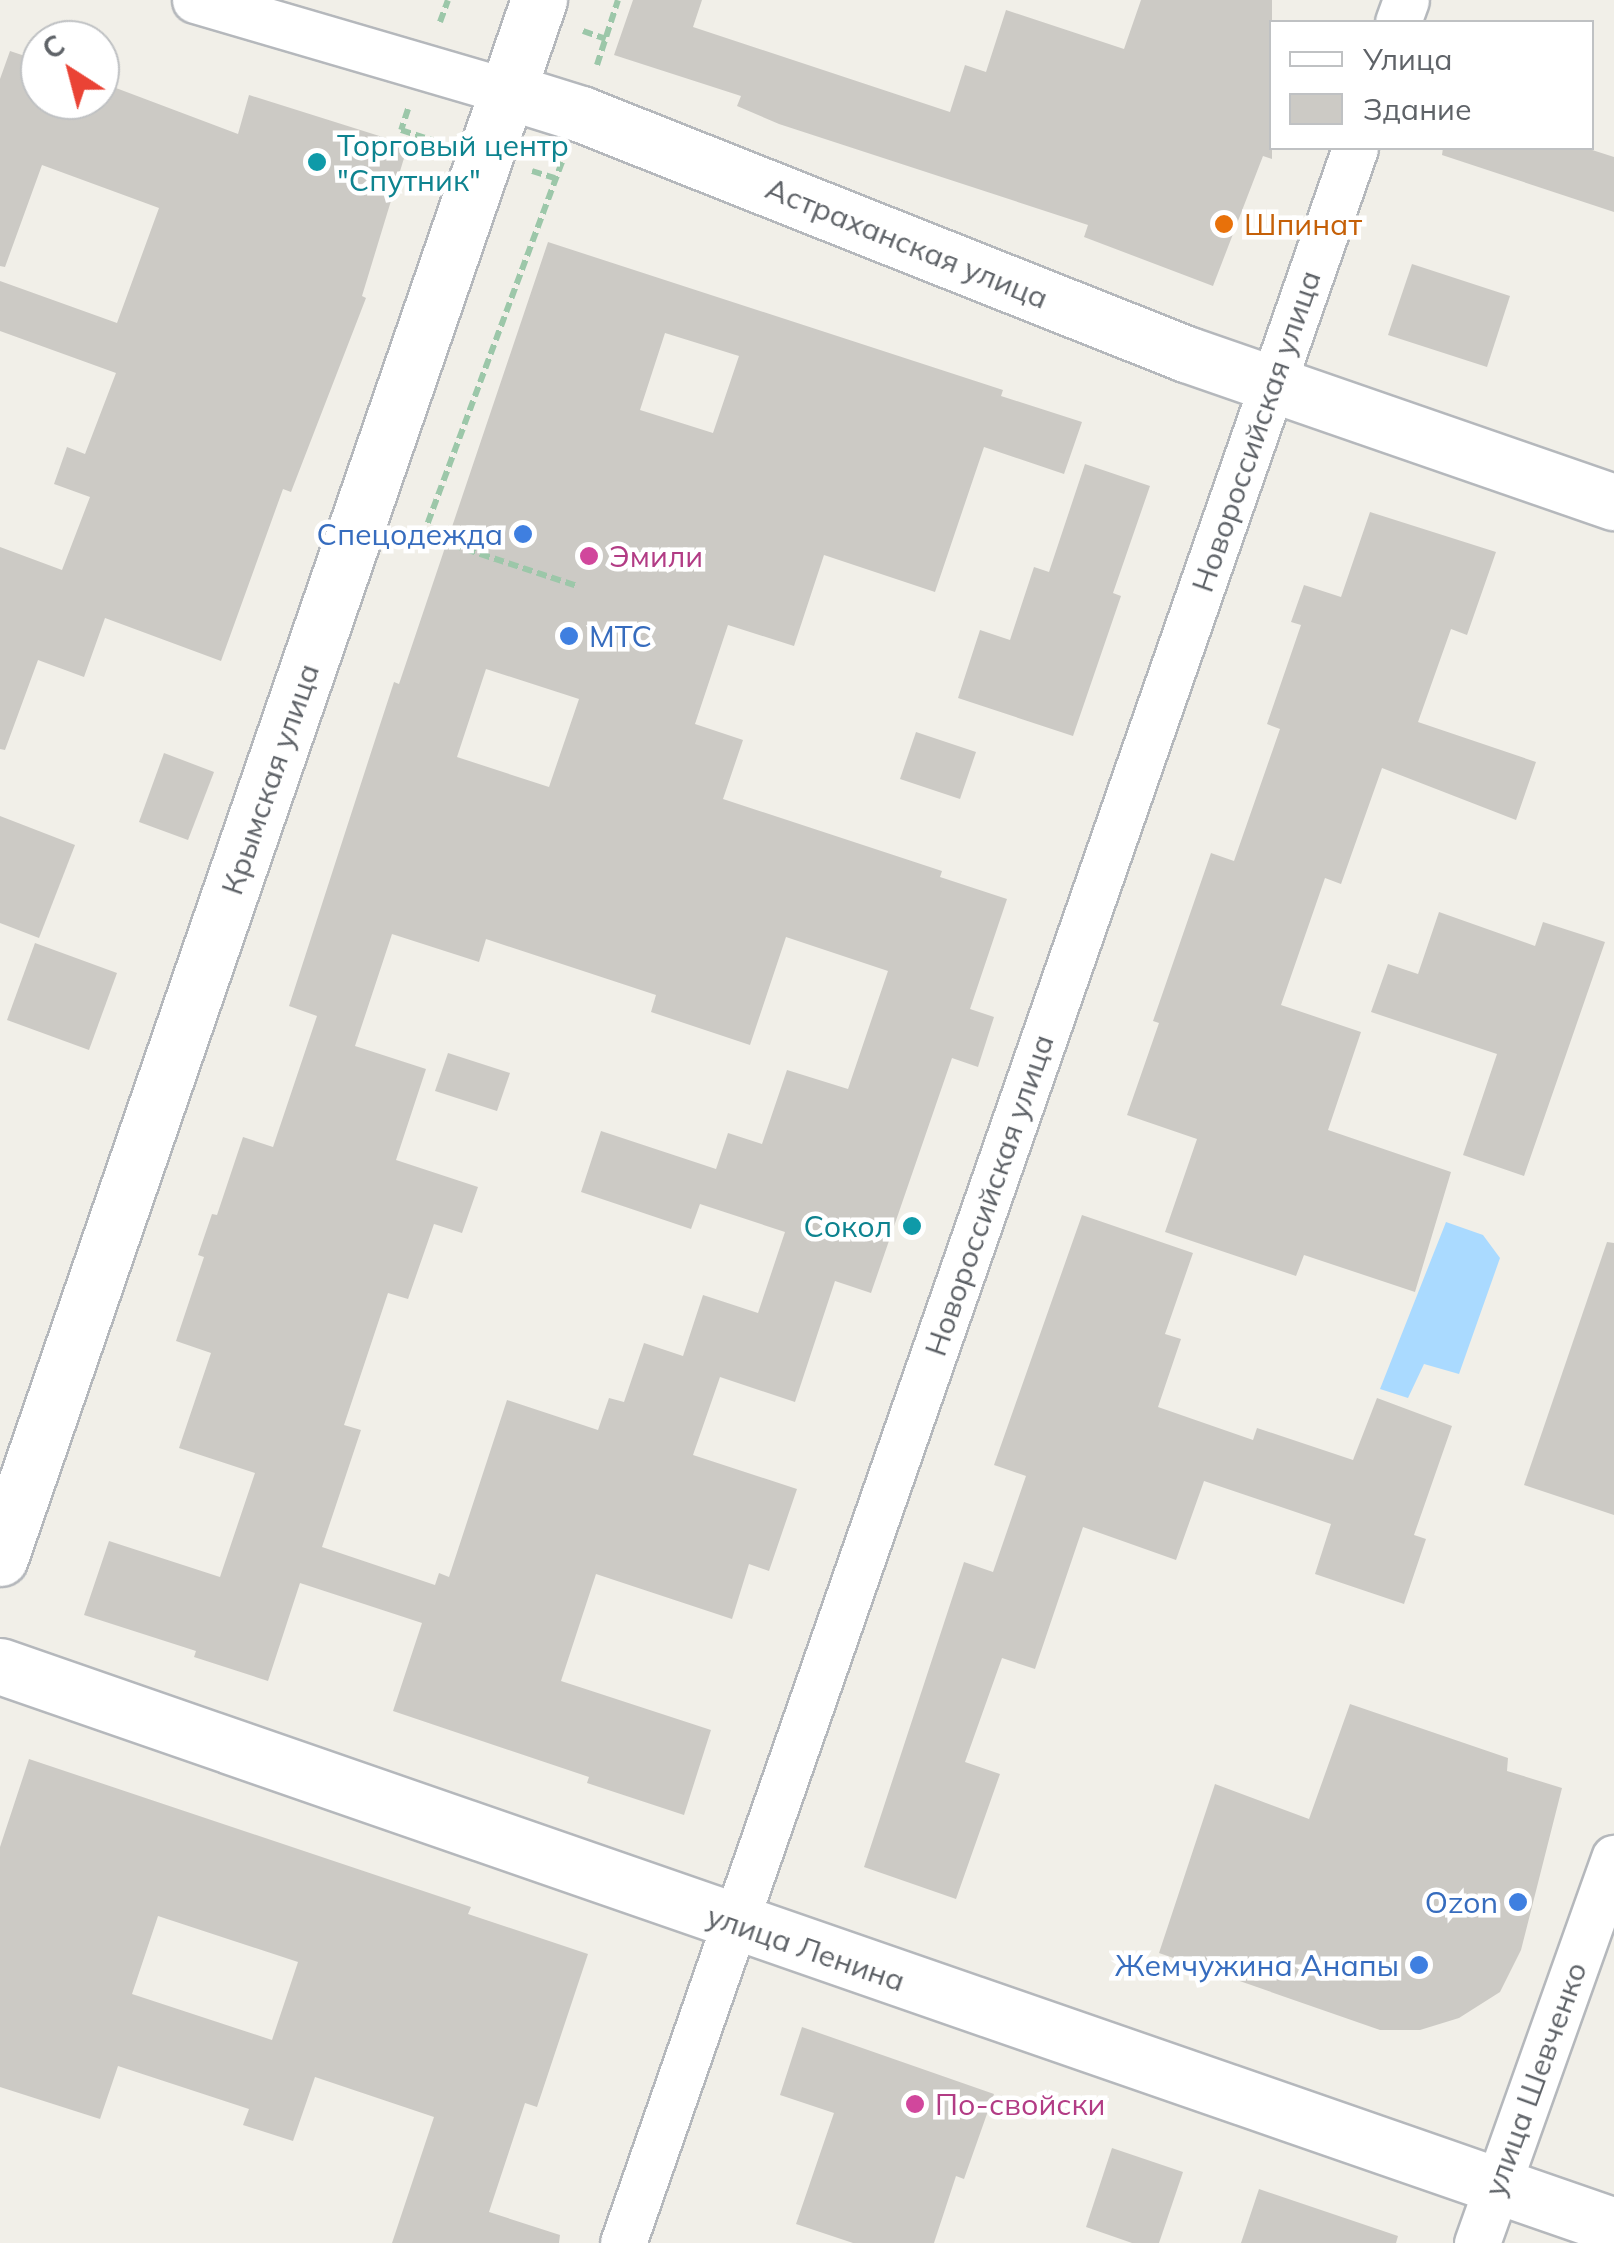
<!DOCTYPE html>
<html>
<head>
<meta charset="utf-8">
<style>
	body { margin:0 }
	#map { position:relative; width:1614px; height:2243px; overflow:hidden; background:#f1efe8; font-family:Mulish,sans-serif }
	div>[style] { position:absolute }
	.water>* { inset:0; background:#aadaff }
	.building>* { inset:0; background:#cccac5 }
	.path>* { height:6px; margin-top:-3px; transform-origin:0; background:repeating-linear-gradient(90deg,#9cc7a9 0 10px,transparent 0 15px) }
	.roads { filter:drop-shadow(2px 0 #b5b8bc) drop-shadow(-2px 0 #b5b8bc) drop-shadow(0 2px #b5b8bc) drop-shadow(0 -2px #b5b8bc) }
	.street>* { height:45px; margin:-22.5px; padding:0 22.5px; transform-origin:22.5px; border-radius:22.5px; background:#fff }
	.secondary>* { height:55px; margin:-27.5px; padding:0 27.5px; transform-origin:27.5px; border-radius:27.5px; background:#fff }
	.dots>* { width:28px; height:28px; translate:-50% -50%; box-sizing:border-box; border:5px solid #fff; border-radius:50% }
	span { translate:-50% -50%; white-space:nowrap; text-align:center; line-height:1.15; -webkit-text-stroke:9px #fff; paint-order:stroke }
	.culture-label { font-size:30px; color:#0d838f }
	.left { translate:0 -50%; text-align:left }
	.right { translate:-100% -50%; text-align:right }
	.food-label { font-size:30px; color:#c56008 }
	.street-label { font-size:30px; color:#5f6368 }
	.shop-label { font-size:30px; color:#366cbe }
	.hotel-label { font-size:30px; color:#b23c85 }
	.legend { position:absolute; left:1269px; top:20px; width:325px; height:130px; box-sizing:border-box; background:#fff; border:2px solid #bfc1c3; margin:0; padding:12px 18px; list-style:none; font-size:30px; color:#5f6368 }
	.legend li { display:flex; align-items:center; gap:20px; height:50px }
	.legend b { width:50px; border:2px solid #bfc1c3 }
	.north { position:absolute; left:20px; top:20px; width:100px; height:100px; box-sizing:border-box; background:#fff; border:2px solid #bfc1c3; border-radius:50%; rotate:324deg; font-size:28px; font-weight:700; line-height:40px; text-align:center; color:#5f6368 }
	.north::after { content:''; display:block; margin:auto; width:35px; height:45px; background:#ea4335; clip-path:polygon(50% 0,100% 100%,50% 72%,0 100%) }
</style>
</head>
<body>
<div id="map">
	<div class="water">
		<div style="clip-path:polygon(1446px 1222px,1483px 1235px,1500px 1258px,1459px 1374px,1424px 1364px,1408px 1398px,1380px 1389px)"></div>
	</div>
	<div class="building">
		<div style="clip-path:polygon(633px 0,702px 0,693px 27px,950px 112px,965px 65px,986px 72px,1006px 10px,1124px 49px,1141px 0,1272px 0,1272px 159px,1263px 156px,1213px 286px,1084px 237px,1088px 225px,779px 124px,737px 106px,741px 96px,614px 55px)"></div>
		<div style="clip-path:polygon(10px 51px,40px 61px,40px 100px,100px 100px,100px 82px,238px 134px,249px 95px,408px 145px,362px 296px,366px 298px,291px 492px,283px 489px,221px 661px,105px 618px,84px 677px,38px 660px,5px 750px,0 749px,0 547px,62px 570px,90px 497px,54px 484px,67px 447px,85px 454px,116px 373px,0 331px,0 281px,117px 323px,159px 208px,42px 165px,5px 267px,0 266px,0 79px)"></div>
		<div style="clip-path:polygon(1443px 148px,1586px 148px,1614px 157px,1614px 212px,1442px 155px)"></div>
		<div style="clip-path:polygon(evenodd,548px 242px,1003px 390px,1001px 396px,1082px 422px,1064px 474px,984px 447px,935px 592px,824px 555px,794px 646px,728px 625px,695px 724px,743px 740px,723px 799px,942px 871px,940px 877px,1007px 899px,970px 1009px,994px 1017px,978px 1067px,952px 1058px,871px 1293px,835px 1281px,795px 1402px,720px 1377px,693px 1455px,797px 1489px,769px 1571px,749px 1564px,732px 1619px,596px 1574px,561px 1681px,711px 1730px,684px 1815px,587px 1783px,589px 1777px,393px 1711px,422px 1623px,300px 1583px,268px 1681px,194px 1657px,196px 1651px,84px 1615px,109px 1541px,220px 1577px,255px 1473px,179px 1448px,211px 1353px,176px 1341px,204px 1257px,198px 1255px,212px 1214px,217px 1215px,243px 1137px,273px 1147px,317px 1016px,289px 1006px,377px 734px,394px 682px,399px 684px,548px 242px,665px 333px,739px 356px,713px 433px,640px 410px,665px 333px,548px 242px,486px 669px,579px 699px,549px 787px,457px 757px,486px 669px,548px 242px,392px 934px,479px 962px,486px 939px,656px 995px,651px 1012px,750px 1045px,786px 937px,888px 971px,848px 1089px,787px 1070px,762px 1144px,728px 1133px,716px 1169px,601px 1131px,581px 1192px,691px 1229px,700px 1204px,785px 1232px,758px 1313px,703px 1295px,683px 1356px,644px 1343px,624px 1402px,609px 1398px,598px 1430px,507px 1400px,449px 1577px,439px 1573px,435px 1585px,322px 1547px,361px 1430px,344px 1425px,388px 1293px,408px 1299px,434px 1224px,462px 1233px,478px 1187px,396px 1160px,426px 1069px,355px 1046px,392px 934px)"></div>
		<div style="clip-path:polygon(1412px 264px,1510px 296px,1487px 367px,1388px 335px)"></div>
		<div style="clip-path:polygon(1085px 464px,1150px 486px,1113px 593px,1121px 596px,1073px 736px,958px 698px,980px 630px,1010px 640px,1034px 567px,1049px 572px)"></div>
		<div style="clip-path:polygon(1370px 512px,1496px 552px,1467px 635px,1451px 629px,1418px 722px,1536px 762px,1516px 820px,1382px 768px,1341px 884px,1325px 878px,1281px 1005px,1361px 1032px,1328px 1130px,1451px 1172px,1415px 1292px,1304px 1255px,1296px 1276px,1165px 1232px,1197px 1139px,1127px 1115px,1159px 1023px,1153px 1021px,1211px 853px,1234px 861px,1280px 729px,1267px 724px,1301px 625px,1291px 622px,1304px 585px,1341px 597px)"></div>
		<div style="clip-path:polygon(916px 732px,976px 752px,960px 799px,900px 779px)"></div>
		<div style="clip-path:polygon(164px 753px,214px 772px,188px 840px,139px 822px)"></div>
		<div style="clip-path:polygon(0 816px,75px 845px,39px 938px,0 923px)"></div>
		<div style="clip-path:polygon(1439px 912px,1535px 946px,1543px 922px,1605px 942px,1524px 1176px,1463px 1155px,1497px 1054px,1371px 1012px,1388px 964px,1418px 974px)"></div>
		<div style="clip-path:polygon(35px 943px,117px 973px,89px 1050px,7px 1020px)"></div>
		<div style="clip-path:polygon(448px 1053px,510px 1073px,497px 1111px,435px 1091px)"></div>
		<div style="clip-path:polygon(1082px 1215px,1193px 1253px,1165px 1334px,1181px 1339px,1158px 1407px,1253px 1440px,1257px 1428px,1353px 1460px,1377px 1398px,1452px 1426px,1414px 1535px,1426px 1539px,1404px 1604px,1315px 1574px,1331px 1524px,1204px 1481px,1176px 1560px,1083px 1527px,1035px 1669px,1002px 1658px,965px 1762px,1000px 1774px,956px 1899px,864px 1867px,964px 1562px,993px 1572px,1026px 1476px,994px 1465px)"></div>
		<div style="clip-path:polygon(1607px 1242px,1614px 1243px,1614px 1515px,1524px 1485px)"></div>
		<div style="clip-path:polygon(1350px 1704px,1508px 1758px,1507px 1771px,1562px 1788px,1521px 1950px,1500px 1992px,1459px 2018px,1420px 2030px,1380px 2030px,1159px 1953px,1215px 1784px,1309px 1819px)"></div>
		<div style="clip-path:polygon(evenodd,29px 1759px,471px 1907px,468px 1914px,588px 1954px,537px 2107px,525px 2103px,489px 2212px,560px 2235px,559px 2243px,392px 2243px,434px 2117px,315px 2077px,293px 2141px,243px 2125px,249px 2109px,118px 2066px,100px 2119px,0 2087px,0 1847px,29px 1759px,158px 1916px,298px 1962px,272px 2040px,132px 1994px,158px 1916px)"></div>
		<div style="clip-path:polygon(802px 2027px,994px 2094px,964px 2179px,956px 2176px,934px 2243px,853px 2243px,796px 2224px,834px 2113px,780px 2095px)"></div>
		<div style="clip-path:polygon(1112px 2148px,1183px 2172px,1159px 2243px,1132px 2243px,1086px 2227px)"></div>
		<div style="clip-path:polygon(1259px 2189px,1398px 2236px,1396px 2243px,1241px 2243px)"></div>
	</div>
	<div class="path">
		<div style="left:440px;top:22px;width:23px;rotate:-70deg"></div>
		<div style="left:583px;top:31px;width:24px;rotate:19deg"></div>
		<div style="left:597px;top:65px;width:68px;rotate:-72.1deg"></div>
		<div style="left:408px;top:109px;width:22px;rotate:108deg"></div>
		<div style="left:401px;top:130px;width:35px;rotate:18deg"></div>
		<div style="left:562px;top:162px;width:398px;rotate:110.4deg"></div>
		<div style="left:423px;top:535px;width:162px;rotate:18.3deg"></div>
		<div style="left:532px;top:171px;width:24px;rotate:17deg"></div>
	</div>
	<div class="roads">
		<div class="street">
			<div style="left:195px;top:0;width:325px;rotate:16.3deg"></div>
			<div style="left:1398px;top:22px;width:23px;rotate:-70deg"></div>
			<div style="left:623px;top:2243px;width:2219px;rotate:-70.74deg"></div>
			<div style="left:1477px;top:2243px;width:409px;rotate:-70.4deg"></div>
		</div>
		<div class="secondary">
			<div style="left:507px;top:91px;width:77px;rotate:17.3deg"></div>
			<div style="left:581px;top:114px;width:651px;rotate:21.64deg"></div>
			<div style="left:1186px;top:354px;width:453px;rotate:19.1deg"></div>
			<div style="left:0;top:1558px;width:1649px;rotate:-70.92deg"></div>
			<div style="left:0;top:1666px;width:1708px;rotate:19.13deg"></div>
		</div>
	</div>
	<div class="dots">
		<div style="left:317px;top:162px;background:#0f9aa8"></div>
		<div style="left:1224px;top:224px;background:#e8710a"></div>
		<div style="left:523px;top:534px;background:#3f7fe0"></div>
		<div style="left:589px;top:556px;background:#d1479c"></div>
		<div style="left:569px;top:636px;background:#3f7fe0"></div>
		<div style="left:912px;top:1226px;background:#0f9aa8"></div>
		<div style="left:1518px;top:1902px;background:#3f7fe0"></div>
		<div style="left:1419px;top:1965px;background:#3f7fe0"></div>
		<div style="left:915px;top:2104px;background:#d1479c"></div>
	</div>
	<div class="culture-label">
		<span class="left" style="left:337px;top:162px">Торговый центр<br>"Спутник"</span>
		<span class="right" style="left:892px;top:1226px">Сокол</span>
	</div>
	<div class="food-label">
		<span class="left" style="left:1244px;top:224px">Шпинат</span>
	</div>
	<div class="street-label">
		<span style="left:907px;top:243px;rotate:22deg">Астраханская улица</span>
		<span style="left:1256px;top:431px;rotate:-71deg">Новороссийская улица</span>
		<span style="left:270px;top:779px;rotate:-71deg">Крымская улица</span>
		<span style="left:989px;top:1195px;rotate:-71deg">Новороссийская улица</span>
		<span style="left:806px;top:1948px;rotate:19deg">улица Ленина</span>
		<span style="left:1535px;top:2079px;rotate:-70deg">улица Шевченко</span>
	</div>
	<div class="shop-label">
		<span class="right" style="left:503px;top:534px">Спецодежда</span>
		<span class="left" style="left:589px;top:636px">МТС</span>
		<span class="right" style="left:1498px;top:1902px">Ozon</span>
		<span class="right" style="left:1399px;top:1965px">Жемчужина Анапы</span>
	</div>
	<div class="hotel-label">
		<span class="left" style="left:609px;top:556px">Эмили</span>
		<span class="left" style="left:935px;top:2104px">По-свойски</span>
	</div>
	<ul class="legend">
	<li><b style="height:12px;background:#fff"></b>Улица</li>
	<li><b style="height:28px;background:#cccac5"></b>Здание</li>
	</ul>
	<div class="north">С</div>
</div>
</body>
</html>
